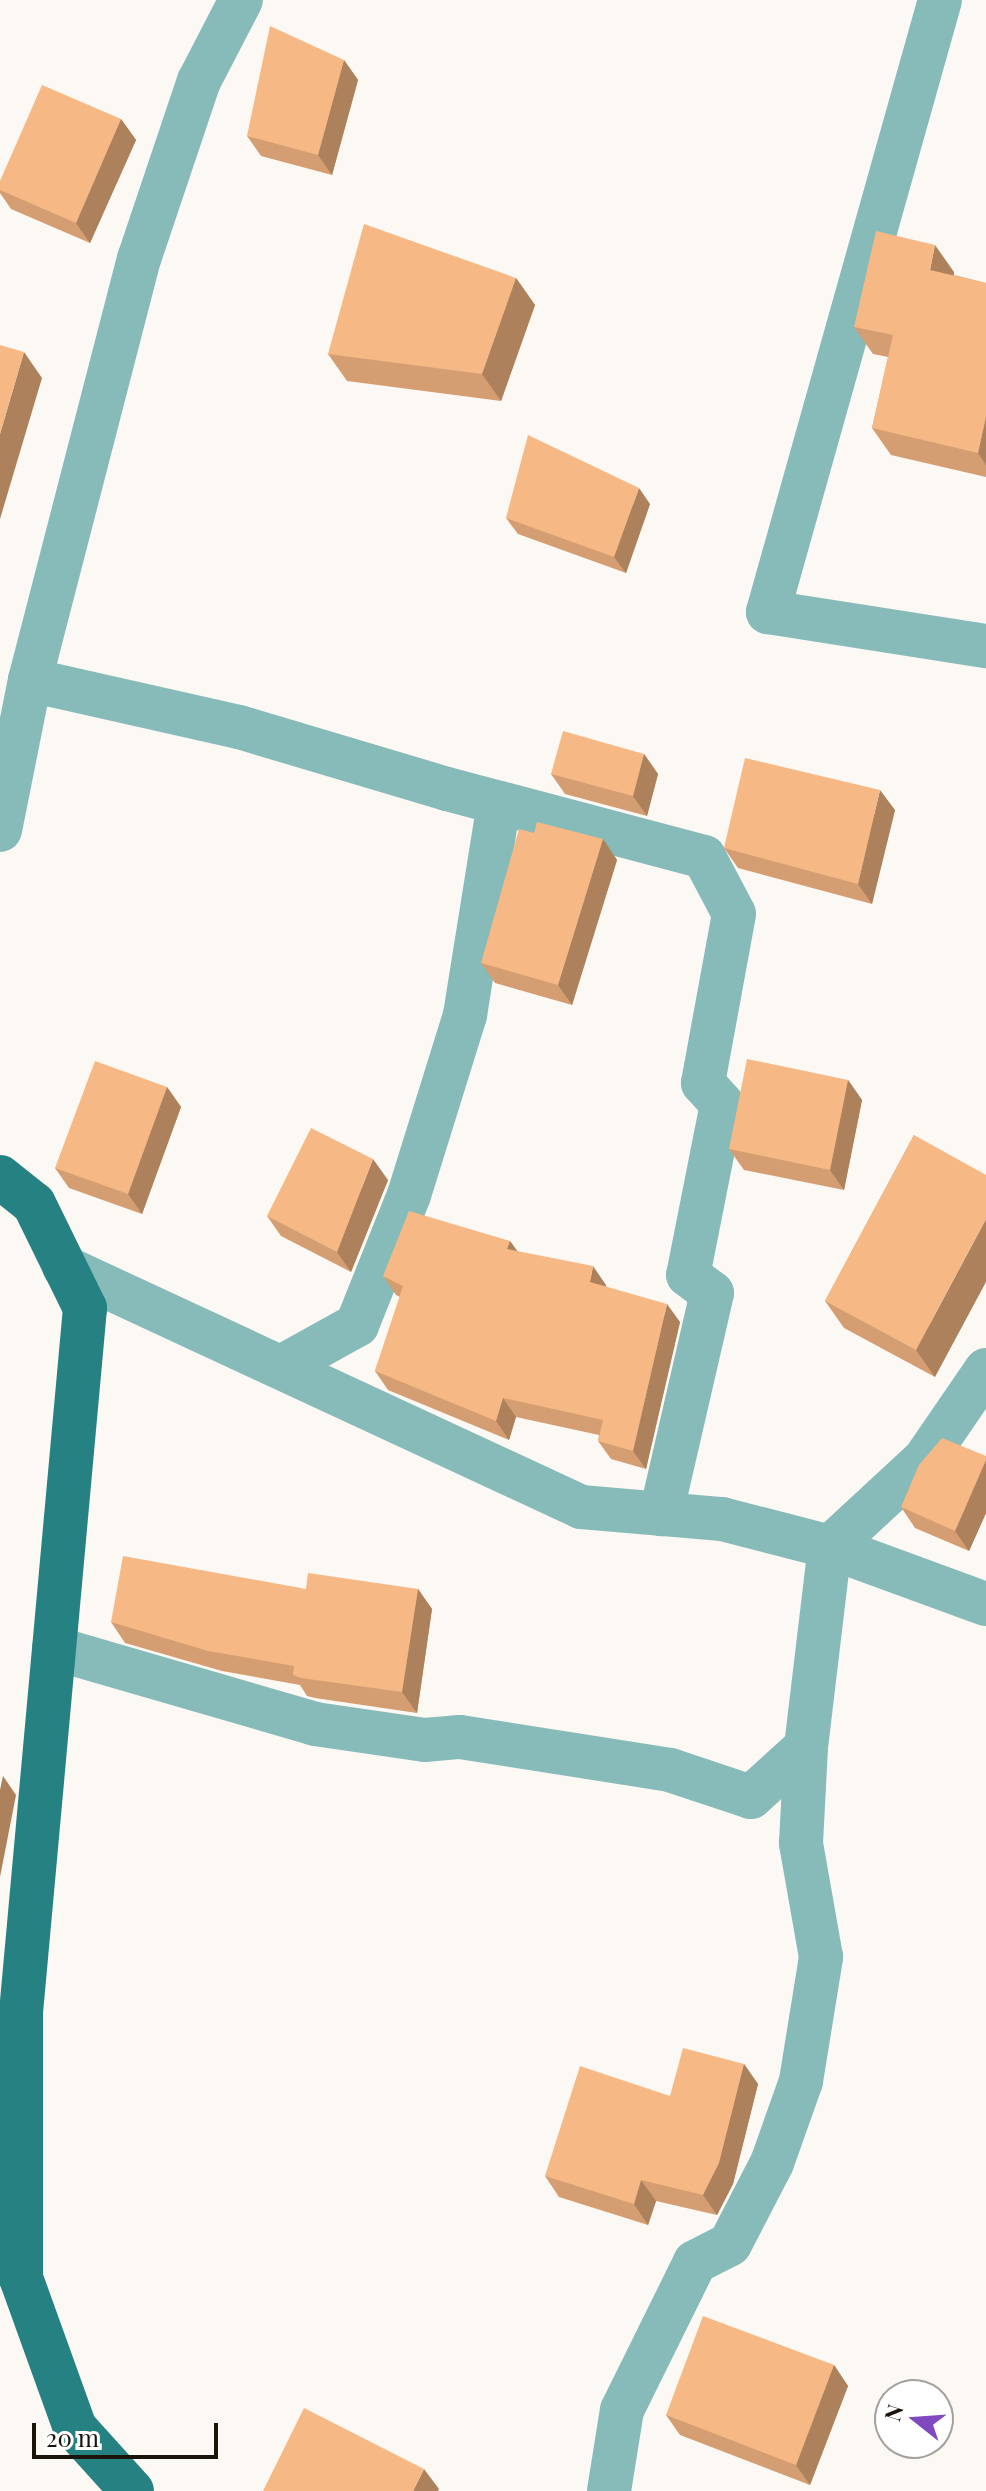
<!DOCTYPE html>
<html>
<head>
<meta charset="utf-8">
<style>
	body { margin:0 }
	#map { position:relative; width:986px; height:2491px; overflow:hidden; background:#fcf8f3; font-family:"Playfair Display",serif }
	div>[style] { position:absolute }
	.minor>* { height:44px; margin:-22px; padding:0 22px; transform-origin:22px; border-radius:22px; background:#86bbba }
	.major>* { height:44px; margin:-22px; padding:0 22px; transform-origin:22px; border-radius:22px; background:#268282 }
	.wall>* { inset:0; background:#d49e72 }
	.shaded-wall>* { inset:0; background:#ac815c }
	.building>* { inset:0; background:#f6b884 }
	span { translate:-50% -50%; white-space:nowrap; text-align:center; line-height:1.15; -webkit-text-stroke:6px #fff; paint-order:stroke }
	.north { position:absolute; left:874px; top:2379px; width:80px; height:80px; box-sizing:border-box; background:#fff; border:2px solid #a4a19d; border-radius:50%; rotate:287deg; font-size:22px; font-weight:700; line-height:32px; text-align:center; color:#1b140b }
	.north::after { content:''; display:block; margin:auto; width:28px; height:36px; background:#8149c0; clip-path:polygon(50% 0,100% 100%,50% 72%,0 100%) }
	.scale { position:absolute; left:32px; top:2423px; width:186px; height:36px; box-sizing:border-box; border:4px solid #1b140b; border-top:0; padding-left:10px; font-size:24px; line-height:28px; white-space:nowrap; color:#1b140b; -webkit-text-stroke:6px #fff; paint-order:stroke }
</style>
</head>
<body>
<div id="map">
	<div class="minor">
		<div style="left:940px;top:0;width:636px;rotate:105.7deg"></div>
		<div style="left:768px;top:612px;width:221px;rotate:8.9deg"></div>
		<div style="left:30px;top:680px;width:214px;rotate:12.7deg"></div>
		<div style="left:239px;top:727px;width:217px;rotate:16.6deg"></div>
		<div style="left:447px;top:789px;width:266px;rotate:14.8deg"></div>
		<div style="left:704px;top:857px;width:64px;rotate:62.2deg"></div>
		<div style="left:734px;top:914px;width:172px;rotate:100.4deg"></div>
		<div style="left:703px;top:1083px;width:28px;rotate:48deg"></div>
		<div style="left:722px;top:1104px;width:174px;rotate:101.2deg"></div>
		<div style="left:688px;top:1275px;width:30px;rotate:37deg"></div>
		<div style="left:712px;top:1293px;width:227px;rotate:103deg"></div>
		<div style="left:0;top:830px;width:153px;rotate:-78.7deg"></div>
		<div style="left:30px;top:680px;width:435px;rotate:-75.5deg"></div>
		<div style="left:139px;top:259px;width:188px;rotate:-71.4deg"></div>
		<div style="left:199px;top:81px;width:91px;rotate:-62.6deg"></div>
		<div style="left:64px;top:1267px;width:570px;rotate:24.9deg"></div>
		<div style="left:581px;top:1507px;width:142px;rotate:4.9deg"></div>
		<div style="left:722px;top:1519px;width:112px;rotate:14.5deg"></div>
		<div style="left:830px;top:1547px;width:166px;rotate:20.1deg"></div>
		<div style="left:283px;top:1366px;width:85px;rotate:-29deg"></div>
		<div style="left:357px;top:1325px;width:140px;rotate:-68.2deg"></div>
		<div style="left:409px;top:1195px;width:189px;rotate:-72.7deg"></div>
		<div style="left:465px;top:1015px;width:215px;rotate:-80.9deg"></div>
		<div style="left:54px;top:1648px;width:272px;rotate:16.2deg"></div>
		<div style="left:315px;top:1724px;width:111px;rotate:8.3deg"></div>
		<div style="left:425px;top:1740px;width:35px;rotate:-5deg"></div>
		<div style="left:460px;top:1737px;width:213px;rotate:8.9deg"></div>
		<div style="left:670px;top:1770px;width:85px;rotate:18.4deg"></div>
		<div style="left:751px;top:1797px;width:74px;rotate:-42.3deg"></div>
		<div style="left:609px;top:2491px;width:82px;rotate:-80.9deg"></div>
		<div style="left:622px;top:2410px;width:165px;rotate:-63.7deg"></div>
		<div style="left:695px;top:2262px;width:39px;rotate:-27deg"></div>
		<div style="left:730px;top:2244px;width:91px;rotate:-62.6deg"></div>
		<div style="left:772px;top:2163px;width:87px;rotate:-70.5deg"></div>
		<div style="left:801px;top:2081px;width:126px;rotate:-80.8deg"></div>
		<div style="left:821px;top:1957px;width:116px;rotate:-100deg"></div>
		<div style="left:801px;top:1843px;width:96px;rotate:-87deg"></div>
		<div style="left:806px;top:1747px;width:201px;rotate:-83.2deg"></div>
		<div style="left:830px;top:1547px;width:129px;rotate:-42.8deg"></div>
		<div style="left:925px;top:1459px;width:108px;rotate:-55.6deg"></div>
	</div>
	<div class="major">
		<div style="left:0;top:1177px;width:43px;rotate:38.5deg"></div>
		<div style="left:34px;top:1204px;width:116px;rotate:63.9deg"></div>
		<div style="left:85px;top:1308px;width:708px;rotate:95.19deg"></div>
		<div style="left:21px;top:2013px;width:265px;rotate:90deg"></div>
		<div style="left:21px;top:2278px;width:159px;rotate:70.2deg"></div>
		<div style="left:75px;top:2428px;width:85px;rotate:47.9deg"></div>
	</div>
	<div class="wall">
		<div style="clip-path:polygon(344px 60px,358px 80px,332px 175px,261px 156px,247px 136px)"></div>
		<div style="clip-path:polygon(121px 119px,136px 140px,90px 243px,11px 209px,0 193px,0 181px)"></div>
		<div style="clip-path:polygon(954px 272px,954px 275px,986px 283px,986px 477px,891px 455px,872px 428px,888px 357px,873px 354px,854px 327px)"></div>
		<div style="clip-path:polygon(516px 278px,535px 305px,501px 401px,347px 381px,328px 354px)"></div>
		<div style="clip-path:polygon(650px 504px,626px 573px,518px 534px,506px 518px)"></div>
		<div style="clip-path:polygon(644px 754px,658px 774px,647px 816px,565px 794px,551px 774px)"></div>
		<div style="clip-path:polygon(895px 810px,872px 904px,738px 868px,724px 848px)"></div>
		<div style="clip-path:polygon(534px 833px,603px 839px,617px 860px,572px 1005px,495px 983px,481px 963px)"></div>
		<div style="clip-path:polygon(848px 1080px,862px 1100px,844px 1190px,744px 1170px,729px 1149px)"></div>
		<div style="clip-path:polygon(167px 1087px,181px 1107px,142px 1214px,69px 1188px,55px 1168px)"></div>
		<div style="clip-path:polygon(914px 1135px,935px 1377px,844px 1328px,825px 1301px)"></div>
		<div style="clip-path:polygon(388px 1180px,351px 1272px,281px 1236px,267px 1216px)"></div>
		<div style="clip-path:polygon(510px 1241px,517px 1251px,606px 1285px,605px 1286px,680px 1322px,646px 1469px,611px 1459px,598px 1441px,599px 1435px,516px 1417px,509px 1440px,388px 1390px,375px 1371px,400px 1297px,396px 1295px,383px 1276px)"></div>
		<div style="clip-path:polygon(986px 1456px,986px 1513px,969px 1551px,915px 1528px,901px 1507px)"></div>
		<div style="clip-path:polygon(306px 1589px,418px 1589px,432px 1609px,417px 1713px,315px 1698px,307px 1696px,300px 1685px,222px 1671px,125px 1643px,111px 1622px)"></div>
		<div style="clip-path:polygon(744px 2064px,758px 2084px,733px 2184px,717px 2215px,656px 2201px,648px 2225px,559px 2197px,545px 2176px,670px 2096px)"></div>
		<div style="clip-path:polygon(834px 2365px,848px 2386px,810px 2485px,680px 2435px,666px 2415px)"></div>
	</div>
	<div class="shaded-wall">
		<div style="clip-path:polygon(344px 60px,358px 80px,332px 175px,318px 155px)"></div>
		<div style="clip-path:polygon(121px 119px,136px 140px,90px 243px,76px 223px)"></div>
		<div style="clip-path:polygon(935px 245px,954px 272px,949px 297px,930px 270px)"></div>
		<div style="clip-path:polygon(516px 278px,535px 305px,501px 401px,482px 374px)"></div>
		<div style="clip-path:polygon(24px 352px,42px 378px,0 519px,0 434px)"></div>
		<div style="clip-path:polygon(986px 417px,986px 465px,978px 453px)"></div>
		<div style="clip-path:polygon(639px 488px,650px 504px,626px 573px,614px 557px)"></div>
		<div style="clip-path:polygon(644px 754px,658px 774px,647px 816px,633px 796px)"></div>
		<div style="clip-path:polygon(880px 790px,895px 810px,872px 904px,858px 884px)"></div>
		<div style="clip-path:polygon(603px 839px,617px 860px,572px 1005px,558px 985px)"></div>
		<div style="clip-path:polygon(848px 1080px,862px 1100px,844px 1190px,830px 1170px)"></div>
		<div style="clip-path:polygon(167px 1087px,181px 1107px,142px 1214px,128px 1194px)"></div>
		<div style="clip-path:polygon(373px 1159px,388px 1180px,351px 1272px,337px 1252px)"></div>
		<div style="clip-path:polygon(986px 1219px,986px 1282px,935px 1377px,916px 1350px)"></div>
		<div style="clip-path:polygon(510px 1241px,523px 1259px,507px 1249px)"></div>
		<div style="clip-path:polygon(593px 1266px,606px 1285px,603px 1300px,590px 1282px)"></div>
		<div style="clip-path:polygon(667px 1304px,680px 1322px,646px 1469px,633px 1451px)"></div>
		<div style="clip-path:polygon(503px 1398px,516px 1417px,509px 1440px,496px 1421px)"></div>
		<div style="clip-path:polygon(986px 1460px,986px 1513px,969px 1551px,955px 1531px)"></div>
		<div style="clip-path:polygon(418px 1589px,432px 1609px,417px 1713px,402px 1692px)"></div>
		<div style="clip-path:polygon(3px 1776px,16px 1795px,0 1877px,0 1790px)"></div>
		<div style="clip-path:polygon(744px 2064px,758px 2084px,733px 2184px,717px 2215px,703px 2195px)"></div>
		<div style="clip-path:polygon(641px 2180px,656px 2201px,648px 2225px,634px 2204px)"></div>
		<div style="clip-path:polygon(834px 2365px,848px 2386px,810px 2485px,796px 2465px)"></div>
		<div style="clip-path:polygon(424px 2469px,439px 2489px,438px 2491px,413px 2491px)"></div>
	</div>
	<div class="building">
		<div style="clip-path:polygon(270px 26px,344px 60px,318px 155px,247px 136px)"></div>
		<div style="clip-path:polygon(42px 85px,121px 119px,76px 223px,0 190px,0 181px)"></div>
		<div style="clip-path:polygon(364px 224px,516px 278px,482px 374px,328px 354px)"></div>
		<div style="clip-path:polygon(876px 231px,935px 245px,930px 270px,986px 283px,986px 417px,978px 453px,872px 428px,893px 335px,854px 327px)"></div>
		<div style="clip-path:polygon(0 345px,24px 352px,0 434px)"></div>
		<div style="clip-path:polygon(528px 435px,639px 488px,614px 557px,506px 518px)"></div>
		<div style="clip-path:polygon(563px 731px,644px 754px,633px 796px,551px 774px)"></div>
		<div style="clip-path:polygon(745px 758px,880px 790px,858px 884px,724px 848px)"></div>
		<div style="clip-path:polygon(537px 822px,603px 839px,558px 985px,481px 963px,519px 829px,534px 833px)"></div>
		<div style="clip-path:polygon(747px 1059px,848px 1080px,830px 1170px,729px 1149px)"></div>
		<div style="clip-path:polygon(95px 1061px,167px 1087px,128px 1194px,55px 1168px)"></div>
		<div style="clip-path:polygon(311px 1128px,373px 1159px,337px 1252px,267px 1216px)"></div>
		<div style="clip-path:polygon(914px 1135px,986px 1175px,986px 1219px,916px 1350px,825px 1301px)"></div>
		<div style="clip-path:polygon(409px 1211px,510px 1241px,507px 1249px,593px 1266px,590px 1282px,667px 1304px,633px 1451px,598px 1441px,603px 1420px,503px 1398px,496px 1421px,375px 1371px,403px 1286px,383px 1276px)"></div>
		<div style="clip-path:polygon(942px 1438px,986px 1456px,986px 1460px,955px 1531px,901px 1507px,919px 1465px)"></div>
		<div style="clip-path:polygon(123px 1556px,306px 1589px,308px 1573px,418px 1589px,402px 1692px,301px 1678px,293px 1675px,294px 1666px,208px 1651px,111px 1622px)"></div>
		<div style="clip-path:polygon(683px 2048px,744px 2064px,719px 2163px,703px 2195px,641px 2180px,634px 2204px,545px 2176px,580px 2066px,670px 2096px)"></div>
		<div style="clip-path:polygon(703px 2316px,834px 2365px,796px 2465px,666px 2415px)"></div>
		<div style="clip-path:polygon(304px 2408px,424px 2469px,413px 2491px,263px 2491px)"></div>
	</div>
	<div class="north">N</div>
	<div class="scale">20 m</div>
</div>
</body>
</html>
